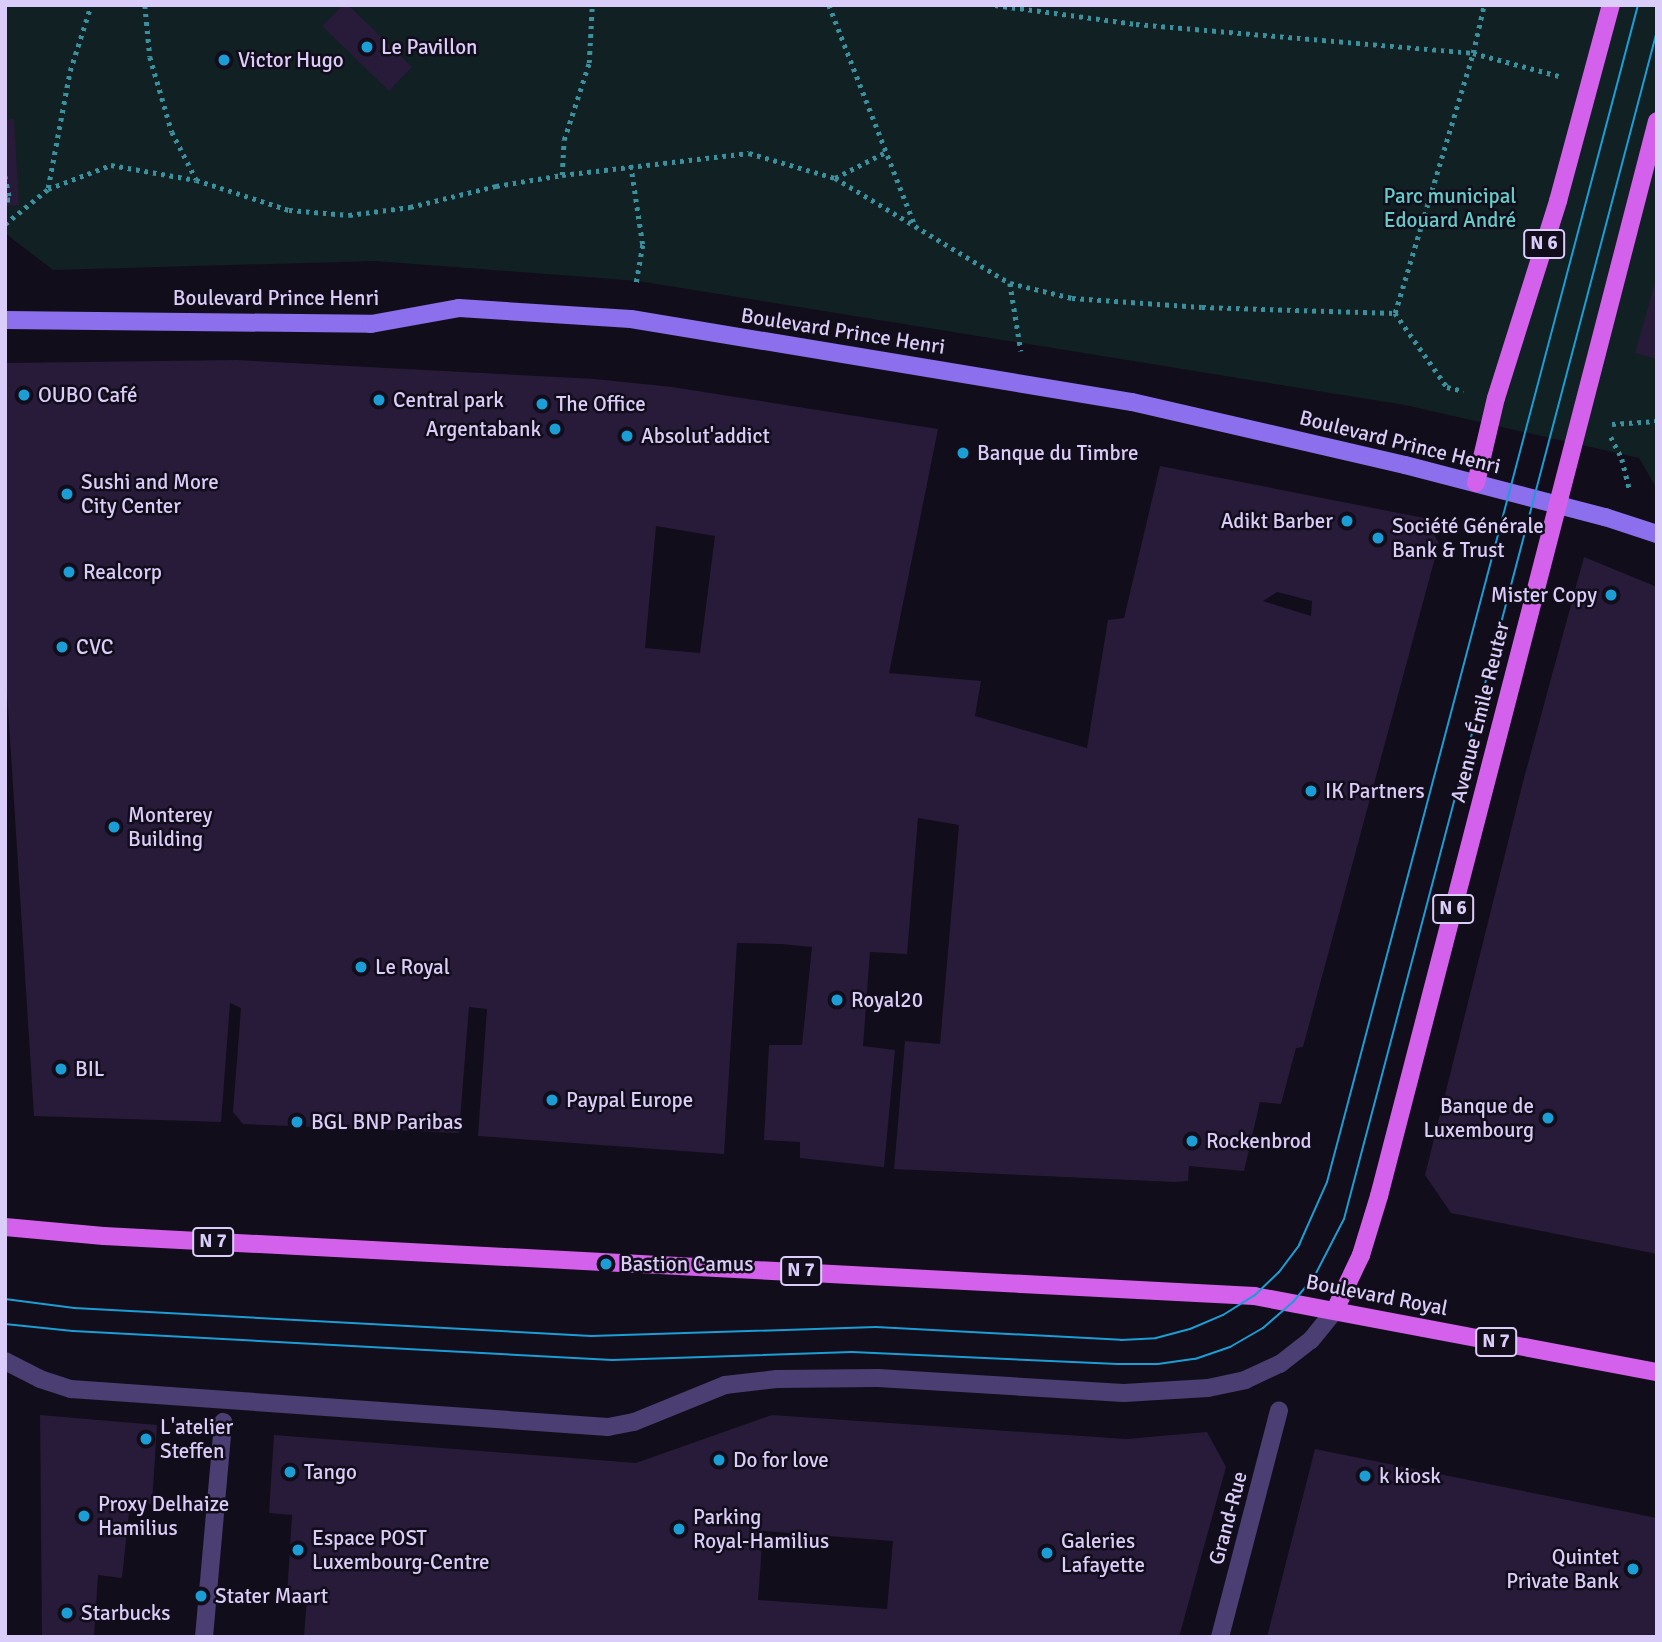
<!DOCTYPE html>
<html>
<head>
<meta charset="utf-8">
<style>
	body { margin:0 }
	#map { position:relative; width:1662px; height:1642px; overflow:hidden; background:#120d1a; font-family:Signika,sans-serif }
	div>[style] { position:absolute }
	.green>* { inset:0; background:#112023 }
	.building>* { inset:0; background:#271b39 }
	.path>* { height:4.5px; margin-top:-2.25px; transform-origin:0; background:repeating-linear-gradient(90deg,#3b909e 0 3.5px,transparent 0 8.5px) }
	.lane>* { height:18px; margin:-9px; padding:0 9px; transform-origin:9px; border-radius:9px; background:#4b3e73 }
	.street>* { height:18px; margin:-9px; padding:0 9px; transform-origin:9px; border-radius:9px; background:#4b3e73 }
	.secondary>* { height:18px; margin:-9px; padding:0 9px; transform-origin:9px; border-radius:9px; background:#8c6fed }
	.primary>* { height:18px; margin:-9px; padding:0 9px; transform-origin:9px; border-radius:9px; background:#d361eb }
	.tram>* { height:2px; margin:-1px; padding:0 1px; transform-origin:1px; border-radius:1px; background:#1b9dd6 }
	.dots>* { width:19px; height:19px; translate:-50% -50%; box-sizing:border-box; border:4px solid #120d1a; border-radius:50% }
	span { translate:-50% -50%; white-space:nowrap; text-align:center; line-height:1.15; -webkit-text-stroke:5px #120d1a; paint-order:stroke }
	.shield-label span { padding:2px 5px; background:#120d1a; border:2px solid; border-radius:5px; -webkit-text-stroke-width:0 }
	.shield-label { font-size:19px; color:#dbcdf9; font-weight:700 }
	.poi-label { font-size:21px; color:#dbcdf9 }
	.left { translate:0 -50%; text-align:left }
	.right { translate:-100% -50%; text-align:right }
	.park-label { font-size:21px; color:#63cec9 }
	.street-label { font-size:21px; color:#dbcdf9 }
	.frame { position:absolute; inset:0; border:7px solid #dbcdf9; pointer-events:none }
</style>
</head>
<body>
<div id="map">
	<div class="green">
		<div style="clip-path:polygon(5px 5px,1657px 5px,1657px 489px,1639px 458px,1405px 405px,638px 281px,375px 261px,53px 270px,5px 233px)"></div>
	</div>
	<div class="building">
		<div style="clip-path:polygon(343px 5px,348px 5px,412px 67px,389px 91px,322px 26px)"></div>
		<div style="clip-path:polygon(14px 119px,19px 205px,5px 206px,5px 120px)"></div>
		<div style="clip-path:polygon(1657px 276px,1657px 359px,1635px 353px)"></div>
		<div style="clip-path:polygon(evenodd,237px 360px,595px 379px,672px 387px,938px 429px,889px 673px,981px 681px,975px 716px,1087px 748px,1108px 620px,1124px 618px,1160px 466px,1424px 518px,1439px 543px,1303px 1047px,1296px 1048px,1281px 1104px,1260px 1102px,1244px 1171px,1189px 1166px,1188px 1181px,1175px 1182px,894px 1169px,905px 1041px,940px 1044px,959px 825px,918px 818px,907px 954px,870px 952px,863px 1046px,895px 1050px,884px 1167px,800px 1158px,800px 1142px,764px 1140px,769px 1045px,802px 1045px,812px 947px,781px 944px,737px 943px,724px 1154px,478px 1136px,487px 1009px,469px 1007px,459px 1133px,243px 1124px,233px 1112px,241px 1008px,230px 1003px,221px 1122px,34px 1116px,5px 660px,5px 363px,237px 360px,656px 526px,715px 536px,700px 653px,645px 648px,656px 526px,237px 360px,1277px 592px,1312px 601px,1311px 616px,1263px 601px,1277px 592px)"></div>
		<div style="clip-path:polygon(1584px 557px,1657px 587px,1657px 1254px,1451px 1213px,1425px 1175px,1523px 782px)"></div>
		<div style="clip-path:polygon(40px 1415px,157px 1425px,152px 1504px,130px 1503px,122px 1578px,98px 1575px,94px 1637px,42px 1637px)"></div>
		<div style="clip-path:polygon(evenodd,772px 1415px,1126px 1439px,1207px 1432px,1226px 1467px,1179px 1637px,304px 1637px,307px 1599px,287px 1596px,292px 1515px,269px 1513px,274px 1435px,636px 1463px,772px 1415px,763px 1531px,893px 1541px,887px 1609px,758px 1600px,763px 1531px)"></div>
		<div style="clip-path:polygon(1315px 1449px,1657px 1518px,1657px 1637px,1267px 1637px)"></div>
	</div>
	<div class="path">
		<div style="left:145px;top:5px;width:52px;rotate:84.5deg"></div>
		<div style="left:150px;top:57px;width:78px;rotate:73.7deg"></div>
		<div style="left:172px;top:132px;width:53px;rotate:62.9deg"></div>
		<div style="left:829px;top:5px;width:234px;rotate:68.7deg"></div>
		<div style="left:995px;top:5px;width:142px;rotate:7.7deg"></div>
		<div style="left:1136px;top:24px;width:338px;rotate:4.9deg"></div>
		<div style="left:1473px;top:53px;width:89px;rotate:15deg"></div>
		<div style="left:631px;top:165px;width:81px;rotate:81.5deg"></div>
		<div style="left:643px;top:245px;width:41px;rotate:99.9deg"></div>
		<div style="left:562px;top:175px;width:35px;rotate:-87deg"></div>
		<div style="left:564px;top:140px;width:81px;rotate:-72deg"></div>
		<div style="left:589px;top:63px;width:58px;rotate:-87deg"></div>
		<div style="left:5px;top:176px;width:25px;rotate:78deg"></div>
		<div style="left:10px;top:200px;width:5px;rotate:180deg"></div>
		<div style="left:835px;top:178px;width:57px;rotate:-27deg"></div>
		<div style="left:48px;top:188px;width:119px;rotate:-79.4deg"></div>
		<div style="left:70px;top:71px;width:69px;rotate:-72.3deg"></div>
		<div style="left:5px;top:224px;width:55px;rotate:-39.1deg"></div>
		<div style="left:48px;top:189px;width:67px;rotate:-20.9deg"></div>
		<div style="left:111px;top:165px;width:86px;rotate:10deg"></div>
		<div style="left:196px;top:180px;width:98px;rotate:17.9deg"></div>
		<div style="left:289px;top:210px;width:60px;rotate:4.8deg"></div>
		<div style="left:349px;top:215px;width:62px;rotate:-7.5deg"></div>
		<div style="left:410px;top:207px;width:89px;rotate:-13.7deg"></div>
		<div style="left:496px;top:186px;width:67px;rotate:-9.5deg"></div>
		<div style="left:562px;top:175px;width:188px;rotate:-6.7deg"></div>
		<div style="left:749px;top:153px;width:90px;rotate:16.2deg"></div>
		<div style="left:835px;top:178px;width:204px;rotate:31deg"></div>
		<div style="left:1010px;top:283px;width:64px;rotate:13.6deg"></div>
		<div style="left:1072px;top:298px;width:130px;rotate:4deg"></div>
		<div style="left:1202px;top:307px;width:193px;rotate:1.8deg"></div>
		<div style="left:1010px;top:283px;width:69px;rotate:80.8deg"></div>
		<div style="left:1395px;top:313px;width:271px;rotate:-73.3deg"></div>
		<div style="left:1473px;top:53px;width:49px;rotate:-77.1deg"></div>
		<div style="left:1395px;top:313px;width:90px;rotate:54.9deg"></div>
		<div style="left:1447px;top:387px;width:17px;rotate:13deg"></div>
		<div style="left:1612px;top:424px;width:45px;rotate:-3.8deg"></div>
		<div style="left:1611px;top:437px;width:25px;rotate:63deg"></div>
		<div style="left:1622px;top:459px;width:30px;rotate:76deg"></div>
	</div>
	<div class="lane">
		<div style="left:5px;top:1361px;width:39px;rotate:27deg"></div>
		<div style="left:40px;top:1379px;width:33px;rotate:18deg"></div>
		<div style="left:71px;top:1389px;width:538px;rotate:4.05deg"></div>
		<div style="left:608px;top:1427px;width:26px;rotate:-11deg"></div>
		<div style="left:634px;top:1422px;width:98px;rotate:-22.1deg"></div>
		<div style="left:725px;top:1385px;width:52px;rotate:-6.6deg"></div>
		<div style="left:777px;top:1379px;width:101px;rotate:-0.6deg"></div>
		<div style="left:878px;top:1378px;width:246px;rotate:3.5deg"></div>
		<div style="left:1124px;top:1393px;width:84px;rotate:-3.4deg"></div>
		<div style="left:1208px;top:1388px;width:38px;rotate:-12deg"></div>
		<div style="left:1245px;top:1380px;width:38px;rotate:-25deg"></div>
		<div style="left:1280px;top:1364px;width:39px;rotate:-38deg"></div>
		<div style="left:1311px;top:1340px;width:38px;rotate:-51deg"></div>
	</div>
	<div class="street">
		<div style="left:204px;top:1637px;width:216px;rotate:-84.9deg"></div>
		<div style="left:1220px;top:1637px;width:234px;rotate:-75.4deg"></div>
	</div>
	<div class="secondary">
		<div style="left:5px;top:320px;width:366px;rotate:0.6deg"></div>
		<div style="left:371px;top:324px;width:89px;rotate:-10.3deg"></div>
		<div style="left:459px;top:308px;width:172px;rotate:3.7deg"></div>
		<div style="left:631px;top:319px;width:508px;rotate:9.41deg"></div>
		<div style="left:1132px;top:402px;width:280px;rotate:13deg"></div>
		<div style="left:1405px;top:465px;width:207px;rotate:14.6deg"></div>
		<div style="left:1605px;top:517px;width:55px;rotate:18.1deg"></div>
	</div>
	<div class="primary">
		<div style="left:1476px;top:483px;width:87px;rotate:-76.8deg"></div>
		<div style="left:1496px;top:398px;width:207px;rotate:-72.5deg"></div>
		<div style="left:1558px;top:201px;width:203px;rotate:-74.9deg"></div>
		<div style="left:5px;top:1227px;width:99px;rotate:5.2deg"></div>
		<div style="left:104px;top:1236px;width:1152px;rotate:2.99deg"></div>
		<div style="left:1254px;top:1296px;width:410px;rotate:10.7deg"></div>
		<div style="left:1335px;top:1310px;width:61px;rotate:-64.7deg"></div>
		<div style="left:1361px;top:1255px;width:62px;rotate:-73deg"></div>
		<div style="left:1379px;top:1196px;width:1110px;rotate:-75.5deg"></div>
	</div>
	<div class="tram">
		<div style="left:5px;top:1299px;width:70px;rotate:7.4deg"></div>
		<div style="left:74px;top:1308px;width:518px;rotate:3.1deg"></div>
		<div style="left:591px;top:1336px;width:285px;rotate:-1.8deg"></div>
		<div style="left:876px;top:1327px;width:245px;rotate:3deg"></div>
		<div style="left:1121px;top:1340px;width:35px;rotate:-3deg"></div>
		<div style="left:1156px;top:1338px;width:35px;rotate:-15deg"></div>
		<div style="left:1190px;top:1329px;width:36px;rotate:-23deg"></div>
		<div style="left:1223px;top:1315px;width:36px;rotate:-32deg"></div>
		<div style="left:1254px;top:1296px;width:35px;rotate:-44deg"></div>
		<div style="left:1279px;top:1272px;width:34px;rotate:-53deg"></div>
		<div style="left:1299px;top:1245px;width:69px;rotate:-66deg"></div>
		<div style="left:1327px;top:1182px;width:1217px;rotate:-75.2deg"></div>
		<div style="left:5px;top:1324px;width:68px;rotate:5.9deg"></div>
		<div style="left:73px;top:1331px;width:540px;rotate:3.08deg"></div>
		<div style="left:612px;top:1360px;width:240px;rotate:-1.9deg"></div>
		<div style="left:852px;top:1352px;width:266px;rotate:2.6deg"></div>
		<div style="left:1118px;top:1364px;width:40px"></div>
		<div style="left:1158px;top:1364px;width:37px;rotate:-8deg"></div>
		<div style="left:1195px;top:1359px;width:37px;rotate:-19deg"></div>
		<div style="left:1230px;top:1347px;width:38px;rotate:-30deg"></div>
		<div style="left:1263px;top:1328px;width:40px;rotate:-41deg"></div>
		<div style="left:1293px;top:1302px;width:33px;rotate:-50deg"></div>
		<div style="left:1314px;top:1277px;width:65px;rotate:-62.7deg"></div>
		<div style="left:1344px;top:1219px;width:1229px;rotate:-75.24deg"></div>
	</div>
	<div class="dots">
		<div style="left:367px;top:47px;background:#1b9dd6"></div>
		<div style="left:224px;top:60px;background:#1b9dd6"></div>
		<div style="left:24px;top:395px;background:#1b9dd6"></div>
		<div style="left:379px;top:400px;background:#1b9dd6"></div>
		<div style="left:542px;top:404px;background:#1b9dd6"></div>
		<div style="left:555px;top:429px;background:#1b9dd6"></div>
		<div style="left:627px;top:436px;background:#1b9dd6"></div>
		<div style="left:963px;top:453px;background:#1b9dd6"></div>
		<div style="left:67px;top:494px;background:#1b9dd6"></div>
		<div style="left:1347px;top:521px;background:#1b9dd6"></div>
		<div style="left:1378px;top:538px;background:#1b9dd6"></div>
		<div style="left:69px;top:572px;background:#1b9dd6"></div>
		<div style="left:1611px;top:595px;background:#1b9dd6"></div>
		<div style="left:62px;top:647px;background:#1b9dd6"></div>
		<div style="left:1311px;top:791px;background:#1b9dd6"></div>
		<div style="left:114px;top:827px;background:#1b9dd6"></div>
		<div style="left:361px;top:967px;background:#1b9dd6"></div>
		<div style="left:837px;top:1000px;background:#1b9dd6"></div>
		<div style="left:61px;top:1069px;background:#1b9dd6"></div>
		<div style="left:552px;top:1100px;background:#1b9dd6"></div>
		<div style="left:1548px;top:1118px;background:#1b9dd6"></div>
		<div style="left:297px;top:1122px;background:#1b9dd6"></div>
		<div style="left:1192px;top:1141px;background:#1b9dd6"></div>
		<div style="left:606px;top:1264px;background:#1b9dd6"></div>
		<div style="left:146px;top:1439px;background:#1b9dd6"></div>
		<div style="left:719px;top:1460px;background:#1b9dd6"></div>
		<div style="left:290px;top:1472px;background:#1b9dd6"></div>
		<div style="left:1365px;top:1476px;background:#1b9dd6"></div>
		<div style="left:84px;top:1516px;background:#1b9dd6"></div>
		<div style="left:679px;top:1529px;background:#1b9dd6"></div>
		<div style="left:298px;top:1550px;background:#1b9dd6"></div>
		<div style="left:1047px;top:1553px;background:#1b9dd6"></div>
		<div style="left:1633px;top:1569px;background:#1b9dd6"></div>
		<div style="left:201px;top:1596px;background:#1b9dd6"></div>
		<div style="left:67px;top:1613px;background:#1b9dd6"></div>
	</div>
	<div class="shield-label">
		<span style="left:1544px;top:244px">N 6</span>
		<span style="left:1453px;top:909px">N 6</span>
		<span style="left:213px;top:1242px">N 7</span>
		<span style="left:801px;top:1271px">N 7</span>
		<span style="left:1496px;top:1342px">N 7</span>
	</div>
	<div class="poi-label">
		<span class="left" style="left:381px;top:47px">Le Pavillon</span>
		<span class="left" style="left:238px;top:60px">Victor Hugo</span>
		<span class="left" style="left:38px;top:395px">OUBO Café</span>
		<span class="left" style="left:393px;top:400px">Central park</span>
		<span class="left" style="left:556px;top:404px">The Office</span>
		<span class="right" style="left:541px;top:429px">Argentabank</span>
		<span class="left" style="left:641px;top:436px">Absolut'addict</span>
		<span class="left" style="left:977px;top:453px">Banque du Timbre</span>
		<span class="left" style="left:81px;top:494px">Sushi and More<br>City Center</span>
		<span class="right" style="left:1333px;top:521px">Adikt Barber</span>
		<span class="left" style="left:1392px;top:538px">Société Générale<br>Bank &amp; Trust</span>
		<span class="left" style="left:83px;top:572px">Realcorp</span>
		<span class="right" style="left:1597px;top:595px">Mister Copy</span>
		<span class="left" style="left:76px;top:647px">CVC</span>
		<span class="left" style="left:1325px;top:791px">IK Partners</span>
		<span class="left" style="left:128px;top:827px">Monterey<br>Building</span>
		<span class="left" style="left:375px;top:967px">Le Royal</span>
		<span class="left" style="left:851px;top:1000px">Royal20</span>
		<span class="left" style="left:75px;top:1069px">BIL</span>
		<span class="left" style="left:566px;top:1100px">Paypal Europe</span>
		<span class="right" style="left:1534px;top:1118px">Banque de<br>Luxembourg</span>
		<span class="left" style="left:311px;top:1122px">BGL BNP Paribas</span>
		<span class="left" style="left:1206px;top:1141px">Rockenbrod</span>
		<span class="left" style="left:620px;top:1264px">Bastion Camus</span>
		<span class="left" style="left:160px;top:1439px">L'atelier<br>Steffen</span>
		<span class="left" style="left:733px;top:1460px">Do for love</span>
		<span class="left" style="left:304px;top:1472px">Tango</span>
		<span class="left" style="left:1379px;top:1476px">k kiosk</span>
		<span class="left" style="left:98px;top:1516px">Proxy Delhaize<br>Hamilius</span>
		<span class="left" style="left:693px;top:1529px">Parking<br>Royal-Hamilius</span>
		<span class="left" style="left:312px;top:1550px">Espace POST<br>Luxembourg-Centre</span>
		<span class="left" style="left:1061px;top:1553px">Galeries<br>Lafayette</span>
		<span class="right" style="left:1619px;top:1569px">Quintet<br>Private Bank</span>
		<span class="left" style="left:215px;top:1596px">Stater Maart</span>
		<span class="left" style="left:81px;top:1613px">Starbucks</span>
	</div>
	<div class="park-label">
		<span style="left:1450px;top:208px">Parc municipal<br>Edouard André</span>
	</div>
	<div class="street-label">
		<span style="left:276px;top:298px">Boulevard Prince Henri</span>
		<span style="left:843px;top:331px;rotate:9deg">Boulevard Prince Henri</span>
		<span style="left:1400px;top:442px;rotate:14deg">Boulevard Prince Henri</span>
		<span style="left:1480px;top:712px;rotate:-76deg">Avenue Émile Reuter</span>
		<span style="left:1377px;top:1295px;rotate:11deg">Boulevard Royal</span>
		<span style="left:1228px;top:1518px;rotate:-75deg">Grand-Rue</span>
	</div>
	<div class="frame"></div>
</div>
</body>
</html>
